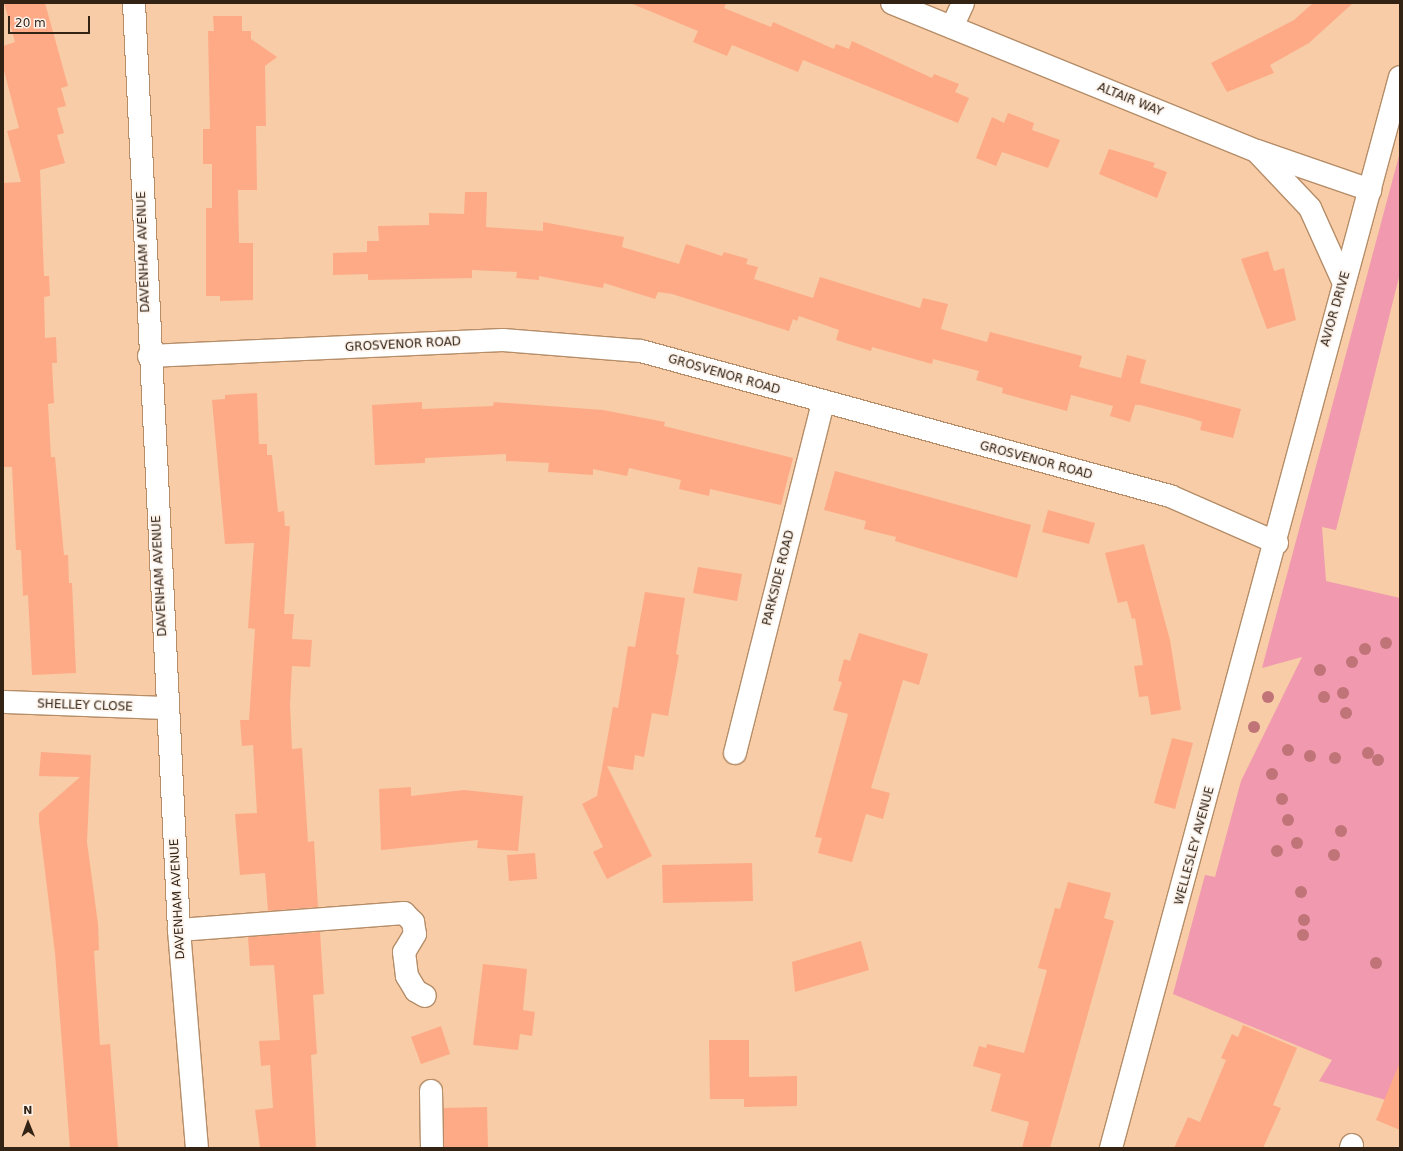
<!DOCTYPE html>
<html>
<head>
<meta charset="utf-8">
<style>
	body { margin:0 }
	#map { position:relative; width:1403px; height:1151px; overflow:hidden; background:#f7cca6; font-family:"DejaVu Sans",sans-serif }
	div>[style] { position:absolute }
	.green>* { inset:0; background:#f099af }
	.building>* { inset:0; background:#feaa87 }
	.roads { filter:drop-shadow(1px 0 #b58d68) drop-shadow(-1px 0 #b58d68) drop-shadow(0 1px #b58d68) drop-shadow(0 -1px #b58d68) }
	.minor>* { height:22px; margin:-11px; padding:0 11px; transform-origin:11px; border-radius:11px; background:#fff }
	.trees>* { width:12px; height:12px; margin:-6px; border-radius:50%; background:#c07477 }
	span { translate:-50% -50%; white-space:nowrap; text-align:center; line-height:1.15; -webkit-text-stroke:3.5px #fdf4ed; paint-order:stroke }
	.street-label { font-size:12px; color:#332314 }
	.frame { position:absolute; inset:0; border:4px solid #332314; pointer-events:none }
	.north { position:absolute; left:8px; top:1103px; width:40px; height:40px; -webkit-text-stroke:3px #fdf4ed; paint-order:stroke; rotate:359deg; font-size:11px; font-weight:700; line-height:16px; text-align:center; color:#332314 }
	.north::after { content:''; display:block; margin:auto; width:14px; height:18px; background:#332314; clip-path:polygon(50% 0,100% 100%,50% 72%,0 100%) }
	.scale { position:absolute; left:8px; top:16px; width:82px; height:18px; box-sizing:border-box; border:2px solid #332314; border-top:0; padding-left:5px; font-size:12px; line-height:14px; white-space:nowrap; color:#332314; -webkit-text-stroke:3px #fdf4ed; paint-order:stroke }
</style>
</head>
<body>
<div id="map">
	<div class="green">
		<div style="clip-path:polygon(1400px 152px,1400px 273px,1336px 530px,1322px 527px,1326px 581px,1400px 598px,1400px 1104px,1319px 1081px,1332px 1060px,1173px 994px,1205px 875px,1215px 877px,1241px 781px,1302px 657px,1262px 668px)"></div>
	</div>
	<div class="building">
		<div style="clip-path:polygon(4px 3px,45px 3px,68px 86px,61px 88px,66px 106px,57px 108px,64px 133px,57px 135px,65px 163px,40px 170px,44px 276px,49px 276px,50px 296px,44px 297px,45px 338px,56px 337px,57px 363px,52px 363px,54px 403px,48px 404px,51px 457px,55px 457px,64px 555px,68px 555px,69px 583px,72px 583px,76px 673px,32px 675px,28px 595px,23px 596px,21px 550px,16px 550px,12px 467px,3px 467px,3px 183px,21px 182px,7px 131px,19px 128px,3px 67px,3px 46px,15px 42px)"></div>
		<div style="clip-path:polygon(630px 3px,726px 3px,724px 8px,771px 27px,773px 22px,834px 49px,836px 44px,849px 49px,852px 41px,932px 78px,934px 74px,959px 84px,955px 92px,969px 98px,958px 123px,803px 60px,798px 72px,732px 45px,727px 56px,693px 42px,698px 31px)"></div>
		<div style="clip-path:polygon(1313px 3px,1353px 3px,1309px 43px,1270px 65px,1274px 73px,1227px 92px,1211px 63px,1294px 20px)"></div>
		<div style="clip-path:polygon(213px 16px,242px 16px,242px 31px,251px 31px,251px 39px,277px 57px,265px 66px,266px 126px,256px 126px,257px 190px,238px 190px,239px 243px,253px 243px,253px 300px,220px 301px,220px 296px,206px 296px,206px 208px,212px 208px,212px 164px,203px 164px,203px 129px,210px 129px,208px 31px,214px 31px)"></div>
		<div style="clip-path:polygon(1008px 113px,1034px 123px,1032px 130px,1060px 140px,1048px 168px,1002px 152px,996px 166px,976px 158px,992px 117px,1004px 123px)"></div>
		<div style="clip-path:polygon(1109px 149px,1155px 163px,1153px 167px,1167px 172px,1157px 198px,1099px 174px)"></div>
		<div style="clip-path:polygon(465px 192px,487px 192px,486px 227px,543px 231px,543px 222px,624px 237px,622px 247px,679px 264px,686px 244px,722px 256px,724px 252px,748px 259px,746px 264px,758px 267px,754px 279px,813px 298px,820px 277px,920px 308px,923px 298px,948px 304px,941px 329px,987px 342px,990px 332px,1082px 356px,1079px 367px,1121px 378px,1127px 355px,1146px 360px,1140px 383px,1241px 409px,1233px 438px,1200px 430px,1202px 422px,1194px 419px,1140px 405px,1135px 405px,1130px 422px,1110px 416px,1113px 406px,1071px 395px,1067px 411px,1002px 393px,1003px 388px,976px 380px,979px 371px,933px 359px,932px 364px,872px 347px,871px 351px,836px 340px,839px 330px,799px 316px,797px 321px,793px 319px,789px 331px,672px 294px,658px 292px,655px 299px,604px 283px,603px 288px,539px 276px,539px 280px,516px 278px,517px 272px,472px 270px,472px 278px,368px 280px,368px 274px,333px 275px,333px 253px,367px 252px,367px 241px,379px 241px,378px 226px,429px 225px,429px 213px,464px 214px)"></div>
		<div style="clip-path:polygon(1268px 251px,1274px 271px,1284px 268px,1296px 320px,1267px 329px,1241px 259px)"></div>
		<div style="clip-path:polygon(257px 393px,259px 444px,267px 444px,267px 455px,272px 455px,278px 512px,284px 511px,285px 526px,290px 526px,284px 614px,294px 614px,292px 639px,312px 640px,310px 667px,292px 666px,290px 705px,292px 749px,302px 748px,308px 842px,314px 841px,318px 907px,268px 911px,265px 873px,240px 875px,235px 814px,257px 813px,253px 745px,242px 746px,240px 720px,249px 720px,255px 629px,248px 628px,254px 543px,225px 544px,212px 400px,225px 399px,225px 395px)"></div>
		<div style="clip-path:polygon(422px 402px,422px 409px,493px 406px,494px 402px,603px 410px,665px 422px,664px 426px,793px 458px,781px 505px,710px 489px,709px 496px,679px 489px,681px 480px,629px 468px,627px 476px,593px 469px,593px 475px,548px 472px,549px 463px,506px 461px,506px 454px,425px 458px,425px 463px,375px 465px,372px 405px)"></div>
		<div style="clip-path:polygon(835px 471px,1031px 525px,1017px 578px,895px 541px,896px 537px,864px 529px,866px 521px,824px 510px)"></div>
		<div style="clip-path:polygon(1048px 510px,1095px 523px,1089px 544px,1042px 532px)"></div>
		<div style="clip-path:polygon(1144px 544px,1170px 640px,1181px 710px,1151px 715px,1148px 696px,1139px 697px,1134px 666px,1143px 665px,1135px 618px,1132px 619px,1127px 601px,1118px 603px,1105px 553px)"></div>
		<div style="clip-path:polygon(698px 567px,742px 574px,737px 601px,693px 593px)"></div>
		<div style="clip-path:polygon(645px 592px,685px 598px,676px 654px,679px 655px,668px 716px,652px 713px,644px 757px,635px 755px,633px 770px,607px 766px,652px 856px,607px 879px,593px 852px,603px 847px,582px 804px,597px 796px,613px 707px,618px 708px,628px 646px,635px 647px)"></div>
		<div style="clip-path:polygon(859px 633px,928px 654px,919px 685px,903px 680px,871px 788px,890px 793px,883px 819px,866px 814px,852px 862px,818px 853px,822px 838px,815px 837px,848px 714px,833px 710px,842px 682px,838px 681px,844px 659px,850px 661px)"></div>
		<div style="clip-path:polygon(1172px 738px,1193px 743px,1175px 809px,1154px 803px)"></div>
		<div style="clip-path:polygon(41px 752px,91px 755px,87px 842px,98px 924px,99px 950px,94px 951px,100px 1045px,110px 1044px,118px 1148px,70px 1148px,55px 953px,39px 822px,39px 813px,80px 777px,39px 776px)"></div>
		<div style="clip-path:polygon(411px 787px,411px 796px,464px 790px,523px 796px,518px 851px,477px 848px,478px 840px,381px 850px,379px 789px)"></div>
		<div style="clip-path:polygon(535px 853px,537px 879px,509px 881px,507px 855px)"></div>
		<div style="clip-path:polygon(752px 863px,753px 901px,663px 903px,662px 865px)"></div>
		<div style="clip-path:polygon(1068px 882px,1111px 893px,1104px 918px,1114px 921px,1050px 1148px,1022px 1148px,1029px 1122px,991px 1111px,1001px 1074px,973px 1066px,979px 1046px,986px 1048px,987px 1044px,1024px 1053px,1047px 970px,1038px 968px,1055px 908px,1060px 909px)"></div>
		<div style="clip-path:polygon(320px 932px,324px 994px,313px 995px,317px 1054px,311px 1055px,316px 1148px,260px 1148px,255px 1110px,273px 1108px,270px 1065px,261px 1066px,259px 1041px,280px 1040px,274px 965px,250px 966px,248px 937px)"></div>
		<div style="clip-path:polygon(861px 941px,869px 970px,795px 992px,792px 962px)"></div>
		<div style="clip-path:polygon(483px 964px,527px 969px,523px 1010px,535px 1012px,532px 1036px,520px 1034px,518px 1050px,473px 1045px)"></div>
		<div style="clip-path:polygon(1243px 1025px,1297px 1048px,1273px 1105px,1281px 1108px,1263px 1148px,1174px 1148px,1188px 1117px,1200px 1122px,1226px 1060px,1221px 1058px,1232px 1034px,1238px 1037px)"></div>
		<div style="clip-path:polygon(441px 1026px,450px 1054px,421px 1064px,411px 1037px)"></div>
		<div style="clip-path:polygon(709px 1040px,749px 1040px,749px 1077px,797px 1076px,797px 1106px,744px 1107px,744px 1099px,710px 1099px)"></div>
		<div style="clip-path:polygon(1400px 1062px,1400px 1130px,1376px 1120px)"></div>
		<div style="clip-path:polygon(487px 1107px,488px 1148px,444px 1148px,444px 1108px)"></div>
	</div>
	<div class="roads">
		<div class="minor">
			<div style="left:134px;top:3px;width:928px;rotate:87.22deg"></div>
			<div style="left:179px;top:930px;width:219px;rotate:85.3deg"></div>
			<div style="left:892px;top:3px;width:394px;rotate:22.1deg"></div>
			<div style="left:1257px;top:151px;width:120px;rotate:19deg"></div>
			<div style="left:952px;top:27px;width:26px;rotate:-65deg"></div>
			<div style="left:1259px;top:154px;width:74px;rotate:46.6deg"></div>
			<div style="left:1310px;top:208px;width:80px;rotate:65.7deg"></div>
			<div style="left:149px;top:356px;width:354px;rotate:-2.6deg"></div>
			<div style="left:503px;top:340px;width:138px;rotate:4.6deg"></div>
			<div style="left:641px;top:351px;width:549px;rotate:15.33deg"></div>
			<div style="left:1170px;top:496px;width:117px;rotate:23.7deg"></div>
			<div style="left:3px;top:702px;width:164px;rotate:2.1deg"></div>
			<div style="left:735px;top:753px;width:361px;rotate:-75.9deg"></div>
			<div style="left:179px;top:930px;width:226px;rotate:-4.3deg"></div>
			<div style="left:404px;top:913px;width:13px;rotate:45deg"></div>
			<div style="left:413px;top:922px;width:12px;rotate:81deg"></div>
			<div style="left:415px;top:934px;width:21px;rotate:121deg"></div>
			<div style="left:404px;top:952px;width:24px;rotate:83deg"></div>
			<div style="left:407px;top:976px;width:17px;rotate:59deg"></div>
			<div style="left:416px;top:991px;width:10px;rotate:29deg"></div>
			<div style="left:431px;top:1091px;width:57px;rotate:89deg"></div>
			<div style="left:1111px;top:1148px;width:1109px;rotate:-74.9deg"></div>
			<div style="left:1351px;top:1148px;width:3px;rotate:-72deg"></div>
		</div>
	</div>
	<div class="trees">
		<div style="left:1386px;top:643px"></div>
		<div style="left:1365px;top:649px"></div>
		<div style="left:1352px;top:662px"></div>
		<div style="left:1320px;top:670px"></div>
		<div style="left:1343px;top:693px"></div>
		<div style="left:1268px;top:697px"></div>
		<div style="left:1324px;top:697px"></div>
		<div style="left:1346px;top:713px"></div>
		<div style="left:1254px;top:727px"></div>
		<div style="left:1288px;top:750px"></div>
		<div style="left:1368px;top:753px"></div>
		<div style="left:1310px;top:756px"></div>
		<div style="left:1335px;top:758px"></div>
		<div style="left:1378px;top:760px"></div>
		<div style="left:1272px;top:774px"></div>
		<div style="left:1282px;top:799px"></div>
		<div style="left:1288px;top:820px"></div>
		<div style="left:1341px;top:831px"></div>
		<div style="left:1297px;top:843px"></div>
		<div style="left:1277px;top:851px"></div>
		<div style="left:1334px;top:855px"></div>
		<div style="left:1301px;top:892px"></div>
		<div style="left:1304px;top:920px"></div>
		<div style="left:1303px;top:935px"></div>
		<div style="left:1376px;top:963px"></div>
	</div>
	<div class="street-label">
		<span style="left:1130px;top:100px;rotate:22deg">ALTAIR WAY</span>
		<span style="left:144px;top:252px;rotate:-92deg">DAVENHAM AVENUE</span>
		<span style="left:1336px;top:309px;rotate:-74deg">AVIOR DRIVE</span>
		<span style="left:403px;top:345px;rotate:-3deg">GROSVENOR ROAD</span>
		<span style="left:724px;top:375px;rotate:16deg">GROSVENOR ROAD</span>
		<span style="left:1036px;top:461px;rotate:15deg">GROSVENOR ROAD</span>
		<span style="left:160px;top:576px;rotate:-93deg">DAVENHAM AVENUE</span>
		<span style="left:779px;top:578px;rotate:-76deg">PARKSIDE ROAD</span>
		<span style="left:85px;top:706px;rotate:2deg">SHELLEY CLOSE</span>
		<span style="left:1195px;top:846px;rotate:-75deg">WELLESLEY AVENUE</span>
		<span style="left:178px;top:899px;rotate:-93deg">DAVENHAM AVENUE</span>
	</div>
	<div class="frame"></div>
	<div class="north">N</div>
	<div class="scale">20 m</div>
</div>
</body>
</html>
